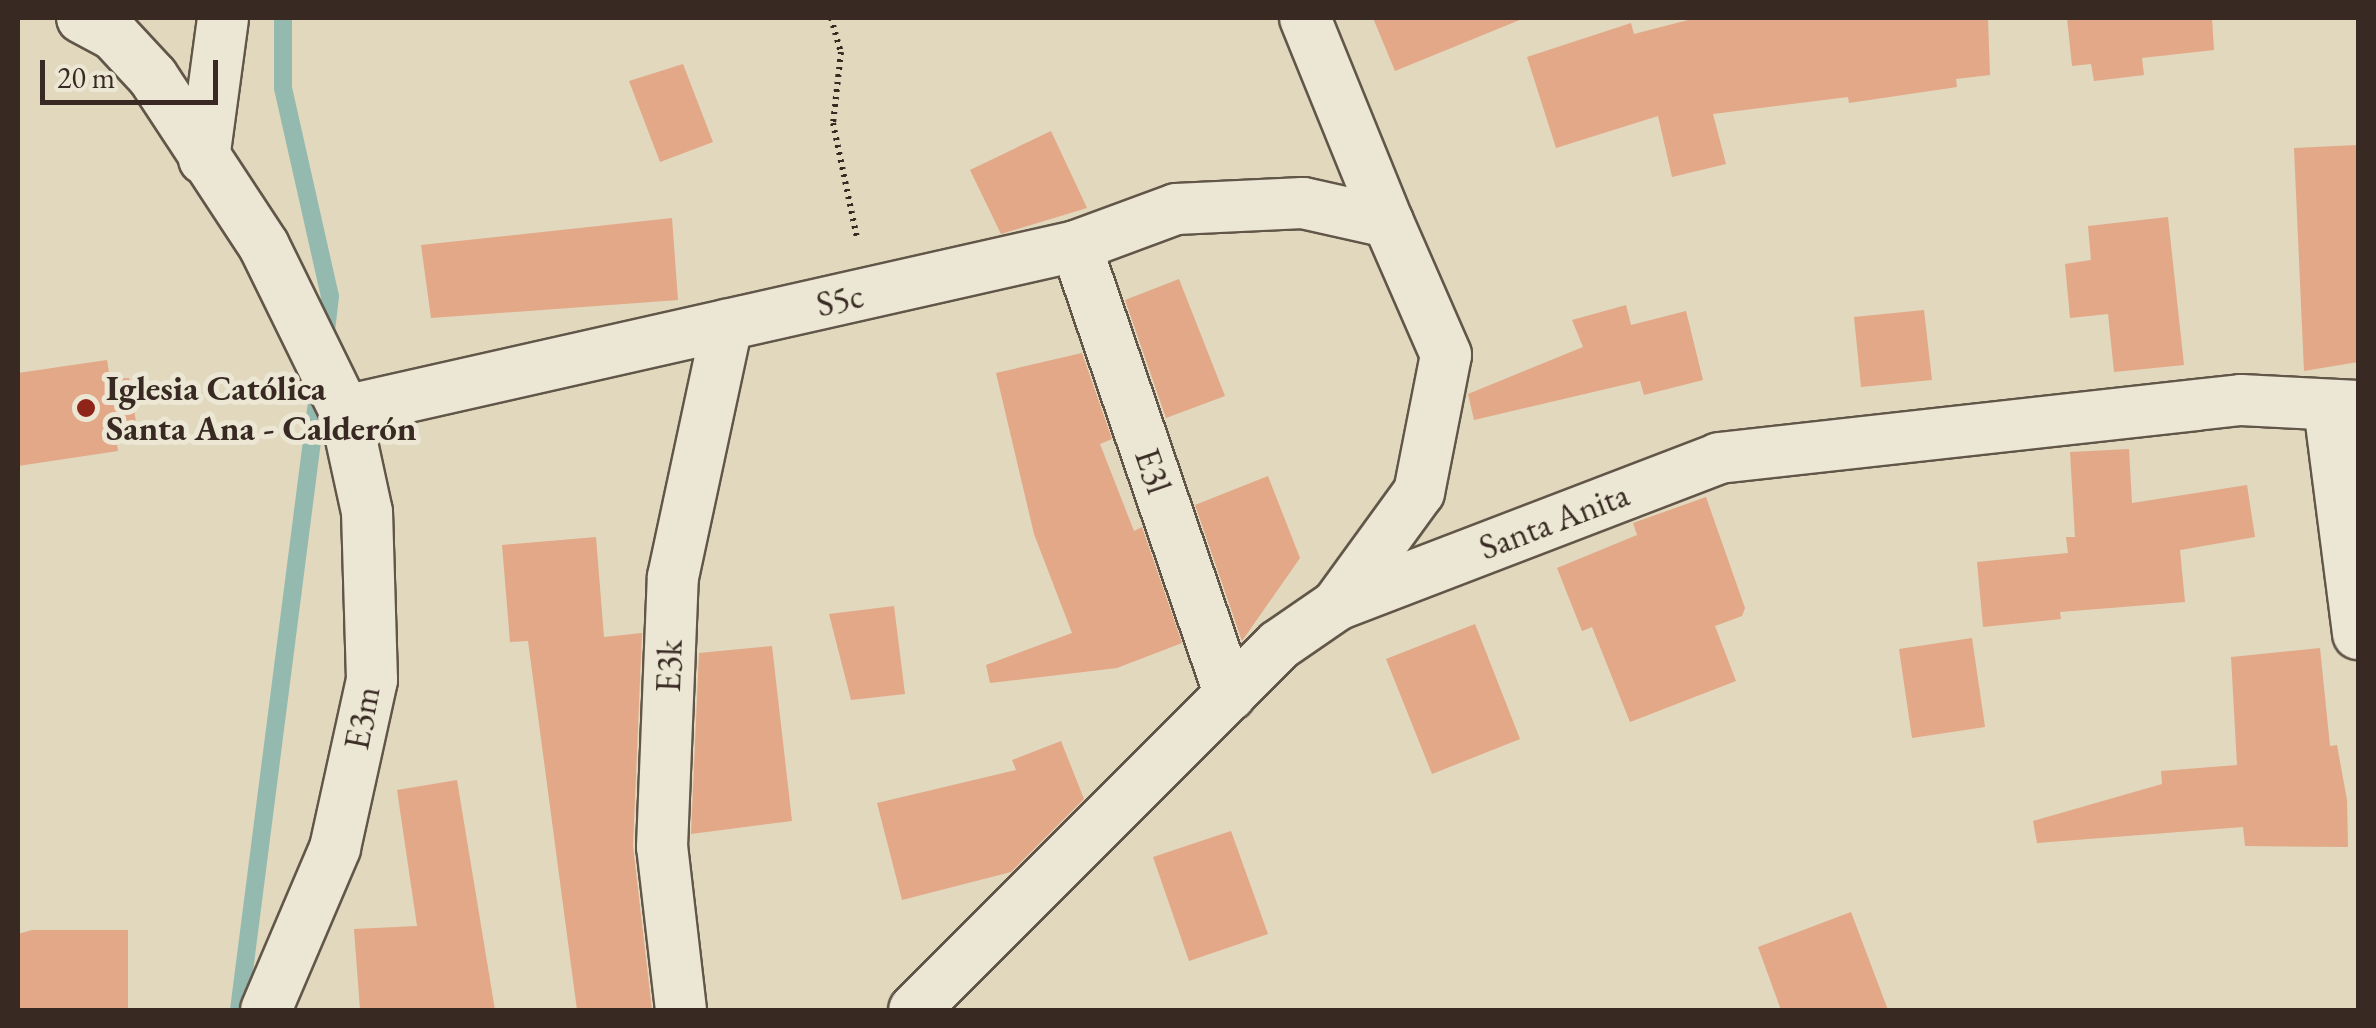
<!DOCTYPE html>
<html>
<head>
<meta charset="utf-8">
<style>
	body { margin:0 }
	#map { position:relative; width:2376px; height:1028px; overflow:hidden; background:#e1d8be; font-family:"EB Garamond",serif }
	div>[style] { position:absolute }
	.stream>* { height:18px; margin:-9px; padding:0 9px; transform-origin:9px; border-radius:9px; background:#94bab0 }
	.building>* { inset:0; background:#e2a887 }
	.path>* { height:6px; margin-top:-3px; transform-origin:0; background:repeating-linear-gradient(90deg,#382a22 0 2.5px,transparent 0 7.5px) }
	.roads { filter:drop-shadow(2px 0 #625649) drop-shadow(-2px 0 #625649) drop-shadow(0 2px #625649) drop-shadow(0 -2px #625649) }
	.street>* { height:50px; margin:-25px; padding:0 25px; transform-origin:25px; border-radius:25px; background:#ece6d5 }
	.dots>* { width:28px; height:28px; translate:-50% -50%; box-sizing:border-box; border:5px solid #ece6d5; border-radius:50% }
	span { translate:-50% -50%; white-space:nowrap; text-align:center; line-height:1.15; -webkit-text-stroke:10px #ece6d5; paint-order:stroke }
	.street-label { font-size:35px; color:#382a22 }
	.poi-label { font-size:35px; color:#382a22; font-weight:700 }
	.left { translate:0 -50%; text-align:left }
	.frame { position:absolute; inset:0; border:20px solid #382a22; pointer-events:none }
	.scale { position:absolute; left:40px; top:60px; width:178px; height:45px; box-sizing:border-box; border:5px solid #382a22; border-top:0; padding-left:12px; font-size:30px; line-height:35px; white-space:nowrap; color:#382a22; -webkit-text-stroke:8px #ece6d5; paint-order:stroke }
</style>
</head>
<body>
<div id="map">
	<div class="stream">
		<div style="left:283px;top:18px;width:70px;rotate:90deg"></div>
		<div style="left:283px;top:88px;width:213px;rotate:77.3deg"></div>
		<div style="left:330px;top:296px;width:44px;rotate:96.5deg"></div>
		<div style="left:239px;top:1010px;width:629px;rotate:-82.69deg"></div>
	</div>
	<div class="building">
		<div style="clip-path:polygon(1373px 18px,1521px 18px,1522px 19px,1395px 71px)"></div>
		<div style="clip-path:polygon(1696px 18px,1988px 18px,1990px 75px,1956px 79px,1957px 87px,1849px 103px,1848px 97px,1713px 114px,1726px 164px,1672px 177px,1658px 116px,1556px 148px,1527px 57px,1631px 23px,1634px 34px)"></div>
		<div style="clip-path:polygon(2067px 18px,2212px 18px,2214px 50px,2142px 58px,2144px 75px,2094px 81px,2091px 64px,2072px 66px)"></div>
		<div style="clip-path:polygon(683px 64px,713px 142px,660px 162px,629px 81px)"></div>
		<div style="clip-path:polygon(1051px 131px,1087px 208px,1001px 234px,970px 170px)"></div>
		<div style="clip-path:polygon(2357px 145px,2358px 362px,2304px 371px,2294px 148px)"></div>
		<div style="clip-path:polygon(2168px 217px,2184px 365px,2114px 372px,2108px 314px,2070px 318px,2065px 264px,2091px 260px,2088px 226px)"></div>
		<div style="clip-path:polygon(672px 218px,678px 300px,431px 318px,421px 245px)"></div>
		<div style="clip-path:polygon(1179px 279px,1225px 396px,1166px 418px,1125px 300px)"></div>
		<div style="clip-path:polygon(1626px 305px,1631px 325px,1686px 311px,1703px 380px,1644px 395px,1640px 381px,1474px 420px,1468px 394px,1583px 347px,1572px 320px)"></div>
		<div style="clip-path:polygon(1924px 310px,1932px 380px,1861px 387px,1854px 317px)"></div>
		<div style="clip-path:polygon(1082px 353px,1112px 439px,1100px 444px,1134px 531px,1142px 527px,1182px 643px,1117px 668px,990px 683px,986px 665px,1072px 633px,1034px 534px,996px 373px)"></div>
		<div style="clip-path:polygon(107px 360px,110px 379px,129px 378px,136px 422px,114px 425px,118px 451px,18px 466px,18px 373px)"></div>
		<div style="clip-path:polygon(2129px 449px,2132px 503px,2247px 485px,2255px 537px,2180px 550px,2185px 602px,2060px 612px,2061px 619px,1983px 627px,1977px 562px,2068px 553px,2066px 537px,2075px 537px,2070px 452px)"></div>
		<div style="clip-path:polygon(1268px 476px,1300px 558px,1242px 641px,1195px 505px)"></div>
		<div style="clip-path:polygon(1706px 497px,1745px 608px,1742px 616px,1715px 626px,1736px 681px,1630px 722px,1592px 627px,1582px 631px,1557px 568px,1637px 535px,1633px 523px)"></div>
		<div style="clip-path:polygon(596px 537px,604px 637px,642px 633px,633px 846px,652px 1010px,577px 1010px,528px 641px,510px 642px,502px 545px)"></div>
		<div style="clip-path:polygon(894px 606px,905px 694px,851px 700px,829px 614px)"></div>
		<div style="clip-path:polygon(1475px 624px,1520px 739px,1432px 774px,1386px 659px)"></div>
		<div style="clip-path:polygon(1972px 638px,1985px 727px,1912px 738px,1899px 649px)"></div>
		<div style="clip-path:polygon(772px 646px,792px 821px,691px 834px,699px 653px)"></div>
		<div style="clip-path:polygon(2320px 648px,2330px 746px,2337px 745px,2347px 800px,2348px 847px,2245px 846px,2243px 827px,2037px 843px,2033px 821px,2162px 784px,2161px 771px,2237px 765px,2231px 657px)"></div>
		<div style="clip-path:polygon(1061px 741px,1084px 799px,1011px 872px,902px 900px,877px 803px,1016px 770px,1012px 760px)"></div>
		<div style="clip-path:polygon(457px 780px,495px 1010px,360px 1010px,354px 929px,417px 926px,397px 790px)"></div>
		<div style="clip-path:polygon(1231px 831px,1268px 934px,1189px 961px,1153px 857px)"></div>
		<div style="clip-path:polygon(1851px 912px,1888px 1010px,1781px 1010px,1758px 947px)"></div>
		<div style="clip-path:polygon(32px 930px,128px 930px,128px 1008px,18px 1008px,18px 934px)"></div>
	</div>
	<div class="path">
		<div style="left:831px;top:18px;width:35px;rotate:74deg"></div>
		<div style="left:841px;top:52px;width:71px;rotate:96.4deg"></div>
		<div style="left:833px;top:123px;width:117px;rotate:78.2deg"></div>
	</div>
	<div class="roads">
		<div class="street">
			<div style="left:82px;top:18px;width:36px;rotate:28deg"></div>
			<div style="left:114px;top:35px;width:57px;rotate:47.1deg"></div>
			<div style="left:153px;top:77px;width:202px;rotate:56.7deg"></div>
			<div style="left:264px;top:246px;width:184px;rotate:63.9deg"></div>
			<div style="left:345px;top:411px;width:749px;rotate:-12.72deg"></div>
			<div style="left:1076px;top:246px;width:107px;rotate:-20.3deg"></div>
			<div style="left:1176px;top:209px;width:127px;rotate:-2.7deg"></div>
			<div style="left:1303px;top:203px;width:87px;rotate:12.6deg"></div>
			<div style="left:1388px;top:222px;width:145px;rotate:66.4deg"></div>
			<div style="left:1446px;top:355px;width:140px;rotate:101.1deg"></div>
			<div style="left:1419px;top:492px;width:140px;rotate:126deg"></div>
			<div style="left:1305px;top:18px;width:220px;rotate:67.9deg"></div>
			<div style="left:204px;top:159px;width:142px;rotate:-82.3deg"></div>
			<div style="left:1076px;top:246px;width:475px;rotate:71.1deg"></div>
			<div style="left:2329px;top:407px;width:229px;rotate:82.7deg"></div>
			<div style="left:266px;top:1010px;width:176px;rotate:-66.9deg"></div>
			<div style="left:335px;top:848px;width:172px;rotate:-77.6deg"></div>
			<div style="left:372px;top:680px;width:168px;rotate:-91.7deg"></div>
			<div style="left:367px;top:512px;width:103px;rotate:-102.3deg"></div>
			<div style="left:681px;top:1010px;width:164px;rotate:-96.6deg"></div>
			<div style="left:662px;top:847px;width:270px;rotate:-87.7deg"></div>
			<div style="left:673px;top:577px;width:258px;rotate:-77.9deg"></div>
			<div style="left:914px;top:1010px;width:516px;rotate:-45deg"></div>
			<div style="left:1279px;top:645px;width:70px;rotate:-34.6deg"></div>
			<div style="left:1337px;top:605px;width:409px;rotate:-21deg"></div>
			<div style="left:1719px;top:458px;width:525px;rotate:-6.34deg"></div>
			<div style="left:2241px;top:400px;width:117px;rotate:2.9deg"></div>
		</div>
	</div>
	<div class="dots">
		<div style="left:86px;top:408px;background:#8f2418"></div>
	</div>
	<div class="street-label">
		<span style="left:840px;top:300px;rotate:-13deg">S5c</span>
		<span style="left:1153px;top:471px;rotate:71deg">E3l</span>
		<span style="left:1554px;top:521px;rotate:-21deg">Santa Anita</span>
		<span style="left:669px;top:666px;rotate:-88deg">E3k</span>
		<span style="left:362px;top:718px;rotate:-79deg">E3m</span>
	</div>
	<div class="poi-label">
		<span class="left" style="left:106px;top:408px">Iglesia Católica<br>Santa Ana - Calderón</span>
	</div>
	<div class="frame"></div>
	<div class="scale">20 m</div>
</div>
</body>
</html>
